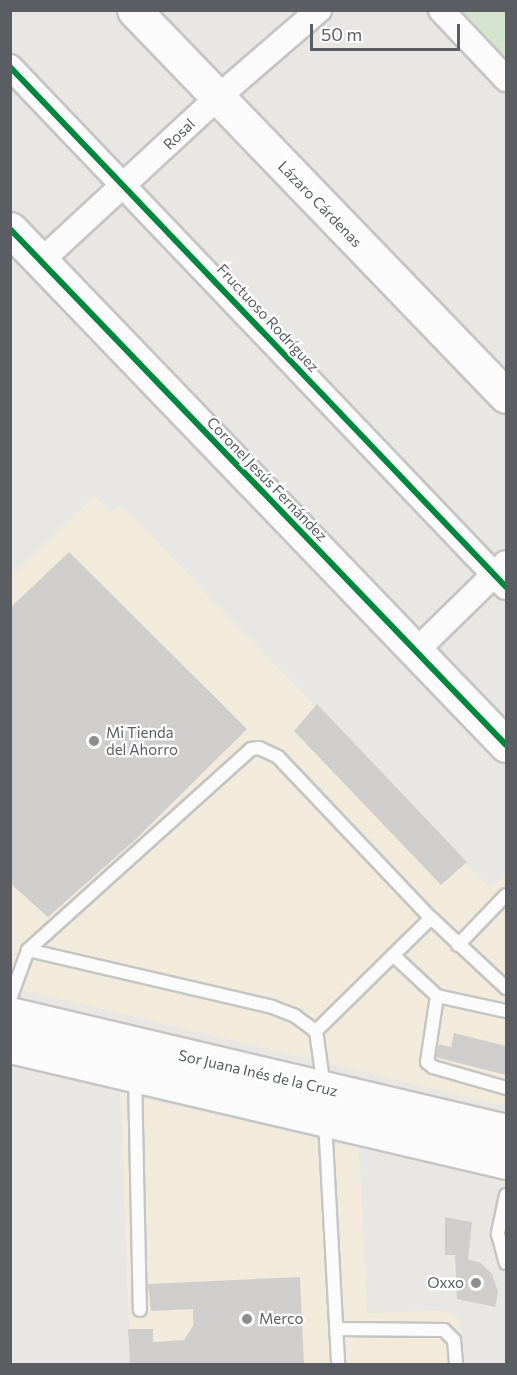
<!DOCTYPE html>
<html>
<head>
<meta charset="utf-8">
<style>
	body { margin:0 }
	#map { position:relative; width:517px; height:1375px; overflow:hidden; background:#e9e7e3; font-family:Commissioner,sans-serif }
	div>[style] { position:absolute }
	.commercial>* { inset:0; background:#f2ebdc }
	.green>* { inset:0; background:#d4e4cf }
	.building>* { inset:0; background:#d0cecc }
	.roads { filter:drop-shadow(2px 0 #c5c5c4) drop-shadow(-2px 0 #c5c5c4) drop-shadow(0 2px #c5c5c4) drop-shadow(0 -2px #c5c5c4) }
	.lane>* { height:12px; margin:-6px; padding:0 6px; transform-origin:6px; border-radius:6px; background:#fcfbfb }
	.street>* { height:24px; margin:-12px; padding:0 12px; transform-origin:12px; border-radius:12px; background:#fcfbfb }
	.secondary>* { height:33px; margin:-16.5px; padding:0 16.5px; transform-origin:16.5px; border-radius:16.5px; background:#fcfbfb }
	.cycleway>* { height:6px; margin:-3px; padding:0 3px; transform-origin:3px; border-radius:3px; background:#00873e }
	.dots>* { width:16px; height:16px; translate:-50% -50%; box-sizing:border-box; border:3px solid #fff; border-radius:50% }
	span { translate:-50% -50%; white-space:nowrap; text-align:center; line-height:1.15; -webkit-text-stroke:4.5px #fff; paint-order:stroke }
	.street-label { font-size:15px; color:#5a5d61 }
	.poi-label { font-size:15px; color:#5a5d61 }
	.left { translate:0 -50%; text-align:left }
	.right { translate:-100% -50%; text-align:right }
	.frame { position:absolute; inset:0; border:12px solid #5a5d61; pointer-events:none }
	.scale { position:absolute; left:310px; top:24px; width:150px; height:27px; box-sizing:border-box; border:3px solid #5a5d61; border-top:0; padding-left:8px; font-size:18px; line-height:21px; white-space:nowrap; color:#5a5d61; -webkit-text-stroke:4px #fff; paint-order:stroke }
</style>
</head>
<body>
<div id="map">
	<div class="commercial">
		<div style="clip-path:polygon(94px 496px,110px 513px,118px 507px,130px 514px,490px 888px,506px 874px,506px 1106px,11px 987px,11px 576px)"></div>
		<div style="clip-path:polygon(121px 1093px,359px 1149px,367px 1313px,443px 1311px,459px 1317px,464px 1364px,130px 1364px)"></div>
	</div>
	<div class="green">
		<div style="clip-path:polygon(459px 11px,506px 11px,506px 60px)"></div>
	</div>
	<div class="building">
		<div style="clip-path:polygon(69px 552px,247px 729px,136px 839px,48px 917px,10px 883px,10px 608px)"></div>
		<div style="clip-path:polygon(317px 704px,467px 862px,441px 885px,294px 731px)"></div>
		<div style="clip-path:polygon(454px 1033px,506px 1046px,506px 1075px,435px 1057px,439px 1044px,451px 1047px)"></div>
		<div style="clip-path:polygon(445px 1217px,472px 1222px,468px 1259px,481px 1263px,492px 1274px,498px 1292px,495px 1307px,457px 1299px,455px 1255px,445px 1255px)"></div>
		<div style="clip-path:polygon(300px 1277px,304px 1364px,130px 1364px,128px 1329px,153px 1329px,153px 1342px,184px 1340px,193px 1326px,193px 1309px,151px 1311px,148px 1284px)"></div>
	</div>
	<div class="roads">
		<div class="lane">
			<div style="left:458px;top:945px;width:69px;rotate:-46.2deg"></div>
			<div style="left:28px;top:950px;width:300px;rotate:-42deg"></div>
			<div style="left:251px;top:749px;width:8px;rotate:-7deg"></div>
			<div style="left:259px;top:748px;width:21px;rotate:25deg"></div>
			<div style="left:278px;top:757px;width:222px;rotate:46.5deg"></div>
			<div style="left:431px;top:918px;width:103px;rotate:43deg"></div>
			<div style="left:393px;top:955px;width:60px;rotate:43deg"></div>
			<div style="left:437px;top:996px;width:71px;rotate:12.3deg"></div>
			<div style="left:437px;top:996px;width:67px;rotate:98.6deg"></div>
			<div style="left:427px;top:1062px;width:8px;rotate:40deg"></div>
			<div style="left:433px;top:1067px;width:76px;rotate:16deg"></div>
			<div style="left:10px;top:999px;width:52px;rotate:-69.8deg"></div>
			<div style="left:28px;top:950px;width:251px;rotate:13.1deg"></div>
			<div style="left:272px;top:1007px;width:25px;rotate:21deg"></div>
			<div style="left:295px;top:1016px;width:26px;rotate:36deg"></div>
			<div style="left:316px;top:1031px;width:57px;rotate:81.9deg"></div>
			<div style="left:316px;top:1031px;width:161px;rotate:-44.5deg"></div>
			<div style="left:135px;top:1077px;width:233px;rotate:88.8deg"></div>
			<div style="left:325px;top:1121px;width:243px;rotate:86.9deg"></div>
			<div style="left:506px;top:1195px;width:40px;rotate:102deg"></div>
			<div style="left:498px;top:1234px;width:30px;rotate:75deg"></div>
			<div style="left:337px;top:1329px;width:107px;rotate:0.5deg"></div>
			<div style="left:444px;top:1330px;width:14px;rotate:45deg"></div>
			<div style="left:454px;top:1340px;width:24px;rotate:85deg"></div>
		</div>
		<div class="street">
			<div style="left:441px;top:10px;width:95px;rotate:46.7deg"></div>
			<div style="left:10px;top:67px;width:719px;rotate:46.35deg"></div>
			<div style="left:41px;top:261px;width:240px;rotate:-42.8deg"></div>
			<div style="left:217px;top:98px;width:135px;rotate:-40.8deg"></div>
			<div style="left:415px;top:652px;width:127px;rotate:-44.4deg"></div>
		</div>
		<div class="secondary">
			<div style="left:134px;top:10px;width:536px;rotate:46.06deg"></div>
			<div style="left:10px;top:229px;width:716px;rotate:46.13deg"></div>
			<div style="left:10px;top:1014px;width:510px;rotate:13.27deg"></div>
			<div style="left:10px;top:1046px;width:509px;rotate:13.16deg"></div>
		</div>
	</div>
	<div class="cycleway">
		<div style="left:10px;top:67px;width:719px;rotate:46.35deg"></div>
		<div style="left:10px;top:229px;width:716px;rotate:46.13deg"></div>
	</div>
	<div class="dots">
		<div style="left:94px;top:741px;background:#8c8d8e"></div>
		<div style="left:476px;top:1283px;background:#8c8d8e"></div>
		<div style="left:247px;top:1319px;background:#8c8d8e"></div>
	</div>
	<div class="street-label">
		<span style="left:179px;top:134px;rotate:-44deg">Rosal</span>
		<span style="left:320px;top:204px;rotate:46deg">Lázaro Cárdenas</span>
		<span style="left:268px;top:318px;rotate:47deg">Fructuoso Rodríguez</span>
		<span style="left:267px;top:479px;rotate:46deg">Coronel Jesús Fernández</span>
		<span style="left:258px;top:1073px;rotate:13deg">Sor Juana Inés de la Cruz</span>
	</div>
	<div class="poi-label">
		<span class="left" style="left:106px;top:741px">Mi Tienda<br>del Ahorro</span>
		<span class="right" style="left:464px;top:1283px">Oxxo</span>
		<span class="left" style="left:259px;top:1319px">Merco</span>
	</div>
	<div class="frame"></div>
	<div class="scale">50 m</div>
</div>
</body>
</html>
